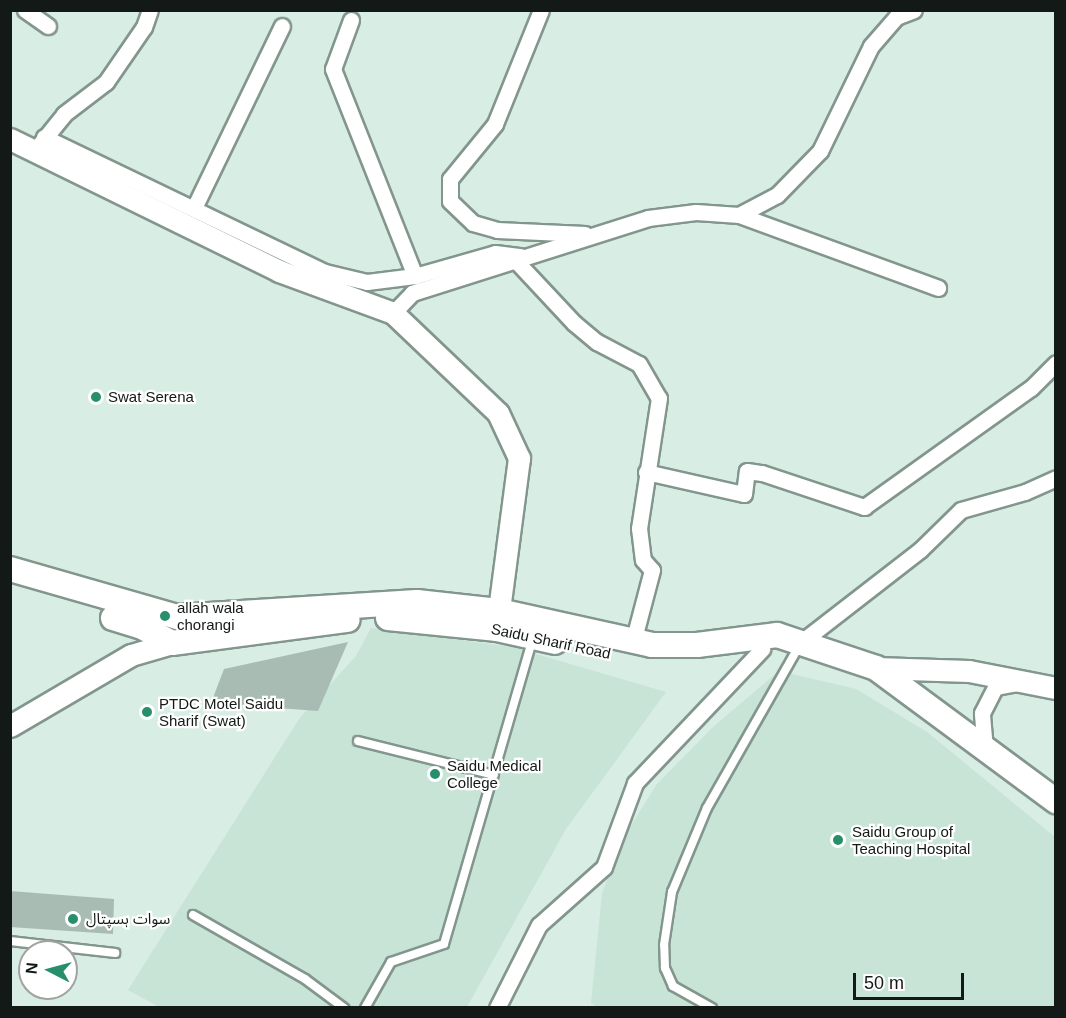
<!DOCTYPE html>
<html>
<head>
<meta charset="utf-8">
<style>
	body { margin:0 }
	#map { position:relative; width:1066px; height:1018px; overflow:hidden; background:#d8ede3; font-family:Arial,"Noto Sans Arabic",sans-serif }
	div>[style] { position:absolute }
	.built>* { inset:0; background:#c7e4d6 }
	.building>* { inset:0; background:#a8bcb3 }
	.roads { filter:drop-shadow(2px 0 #83968d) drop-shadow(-2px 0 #83968d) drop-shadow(0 2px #83968d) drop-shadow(0 -2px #83968d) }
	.lane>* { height:8px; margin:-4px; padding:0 4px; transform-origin:4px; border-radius:4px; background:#fff }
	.street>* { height:15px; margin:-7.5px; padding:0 7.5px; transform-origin:7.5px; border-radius:7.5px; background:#fff }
	.secondary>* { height:21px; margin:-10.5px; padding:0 10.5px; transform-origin:10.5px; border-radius:10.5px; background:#fff }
	.primary>* { height:24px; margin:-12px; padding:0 12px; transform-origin:12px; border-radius:12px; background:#fff }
	.dots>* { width:16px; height:16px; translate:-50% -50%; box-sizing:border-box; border:3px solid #fff; border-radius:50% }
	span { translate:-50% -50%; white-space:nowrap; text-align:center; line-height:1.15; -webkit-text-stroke:4.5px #fff; paint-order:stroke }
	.poi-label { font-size:15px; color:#121916 }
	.left { translate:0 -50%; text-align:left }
	.street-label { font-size:15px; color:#121916 }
	.frame { position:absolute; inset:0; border:12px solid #121916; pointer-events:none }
	.north { position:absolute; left:18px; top:940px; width:60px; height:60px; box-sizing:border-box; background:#fff; border:2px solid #a0a3a2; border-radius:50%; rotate:276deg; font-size:16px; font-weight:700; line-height:24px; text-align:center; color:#121916 }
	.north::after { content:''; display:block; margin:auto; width:21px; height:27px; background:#288f6c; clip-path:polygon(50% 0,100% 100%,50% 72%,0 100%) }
	.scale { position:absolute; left:853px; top:973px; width:111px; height:27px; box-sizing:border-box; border:3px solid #121916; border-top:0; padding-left:8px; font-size:18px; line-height:21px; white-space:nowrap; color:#121916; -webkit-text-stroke:4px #fff; paint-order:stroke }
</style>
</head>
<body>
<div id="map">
	<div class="built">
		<div style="clip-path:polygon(371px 628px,512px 647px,666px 692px,566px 829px,467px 1007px,159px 1007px,128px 990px,299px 719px,356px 656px)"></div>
		<div style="clip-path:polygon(779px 671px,856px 689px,927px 732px,1055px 837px,1054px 1007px,598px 1008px,591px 1003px,602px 894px,620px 843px,657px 784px,714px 726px)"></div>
	</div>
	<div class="building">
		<div style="clip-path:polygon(348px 642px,318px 711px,211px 703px,224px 669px)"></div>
		<div style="clip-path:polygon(10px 891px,114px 899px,113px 934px,10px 927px)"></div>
	</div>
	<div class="roads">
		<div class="lane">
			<div style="left:358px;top:741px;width:140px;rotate:14deg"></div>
			<div style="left:193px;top:915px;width:129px;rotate:29.7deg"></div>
			<div style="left:305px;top:979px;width:49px;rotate:36.6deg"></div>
			<div style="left:10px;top:941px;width:106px;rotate:6.5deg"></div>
			<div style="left:365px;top:1008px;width:53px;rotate:-60.5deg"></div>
			<div style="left:391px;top:962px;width:56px;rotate:-18.8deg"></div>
			<div style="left:444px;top:944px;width:316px;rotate:-73.8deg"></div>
			<div style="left:712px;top:1008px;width:45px;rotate:-150.6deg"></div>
			<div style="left:673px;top:986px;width:20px;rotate:-114deg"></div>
			<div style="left:665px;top:968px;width:23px;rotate:-92deg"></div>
			<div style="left:664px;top:945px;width:54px;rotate:-81.4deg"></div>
			<div style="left:672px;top:892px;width:91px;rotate:-67.4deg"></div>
			<div style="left:707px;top:808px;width:189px;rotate:-60.4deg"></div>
		</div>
		<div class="street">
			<div style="left:25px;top:10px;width:28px;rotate:35deg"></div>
			<div style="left:541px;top:10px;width:123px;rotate:112deg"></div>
			<div style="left:495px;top:124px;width:71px;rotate:129.3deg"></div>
			<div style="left:450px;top:179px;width:22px;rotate:90deg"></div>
			<div style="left:450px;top:201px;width:32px;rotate:44deg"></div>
			<div style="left:473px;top:223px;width:25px;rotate:16deg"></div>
			<div style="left:497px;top:230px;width:88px;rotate:2.6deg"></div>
			<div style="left:351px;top:20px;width:52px;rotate:110.2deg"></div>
			<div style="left:333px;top:69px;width:223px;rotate:68.4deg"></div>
			<div style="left:44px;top:137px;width:312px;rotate:25.7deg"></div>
			<div style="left:325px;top:272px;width:43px;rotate:13.4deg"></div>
			<div style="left:367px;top:282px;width:48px;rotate:-7.1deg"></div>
			<div style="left:415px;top:276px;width:83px;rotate:-16deg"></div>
			<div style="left:495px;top:253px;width:26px;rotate:7deg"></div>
			<div style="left:40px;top:144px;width:38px;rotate:-51deg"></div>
			<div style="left:64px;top:114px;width:53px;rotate:-37.3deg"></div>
			<div style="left:106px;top:82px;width:67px;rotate:-55.4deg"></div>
			<div style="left:144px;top:27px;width:18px;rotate:-71deg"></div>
			<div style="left:194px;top:208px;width:202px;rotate:-64.2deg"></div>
			<div style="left:739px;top:215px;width:43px;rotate:-27.8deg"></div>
			<div style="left:777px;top:195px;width:62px;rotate:-45.7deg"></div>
			<div style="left:820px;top:151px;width:117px;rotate:-64.1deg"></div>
			<div style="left:871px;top:46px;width:38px;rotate:-49deg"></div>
			<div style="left:896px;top:17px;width:19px;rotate:-21deg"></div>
			<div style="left:516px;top:261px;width:85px;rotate:46.9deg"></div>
			<div style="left:574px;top:323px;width:30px;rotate:40deg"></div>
			<div style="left:597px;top:342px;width:47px;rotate:27.6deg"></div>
			<div style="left:639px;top:364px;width:39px;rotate:60deg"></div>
			<div style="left:659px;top:398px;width:132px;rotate:98.7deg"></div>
			<div style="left:639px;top:528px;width:32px;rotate:83deg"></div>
			<div style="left:643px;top:560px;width:13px;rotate:48deg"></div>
			<div style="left:652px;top:570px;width:74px;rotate:104.8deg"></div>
			<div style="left:393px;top:313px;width:28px;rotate:-46deg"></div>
			<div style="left:412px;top:293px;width:248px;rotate:-17.6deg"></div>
			<div style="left:648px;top:218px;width:48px;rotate:-7.1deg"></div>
			<div style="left:696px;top:212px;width:43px;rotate:4deg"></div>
			<div style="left:739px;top:215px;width:212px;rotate:20.1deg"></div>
			<div style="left:646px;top:472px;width:100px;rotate:12.7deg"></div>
			<div style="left:744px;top:494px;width:23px;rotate:-83deg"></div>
			<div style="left:747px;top:471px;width:15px;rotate:8deg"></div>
			<div style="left:762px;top:473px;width:108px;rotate:18.4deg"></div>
			<div style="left:864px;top:507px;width:205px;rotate:-35.5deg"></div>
			<div style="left:1031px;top:388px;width:35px;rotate:-45deg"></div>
			<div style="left:800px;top:643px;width:152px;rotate:-37.8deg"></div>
			<div style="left:920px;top:550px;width:57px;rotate:-44.3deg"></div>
			<div style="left:961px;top:510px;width:66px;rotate:-15.7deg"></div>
			<div style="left:1025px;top:492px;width:34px;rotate:-24deg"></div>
			<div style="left:985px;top:749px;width:36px;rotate:-95deg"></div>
			<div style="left:982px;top:713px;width:29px;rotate:-63deg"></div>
			<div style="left:995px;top:687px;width:22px;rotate:-10deg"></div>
			<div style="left:497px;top:1008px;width:93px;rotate:-63.2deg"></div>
			<div style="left:539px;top:925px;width:87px;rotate:-41.7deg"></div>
			<div style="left:604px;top:867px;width:90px;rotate:-69.7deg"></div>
			<div style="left:635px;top:783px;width:185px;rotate:-46.5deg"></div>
		</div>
		<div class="secondary">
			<div style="left:10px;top:139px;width:300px;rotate:26.1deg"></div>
			<div style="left:279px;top:271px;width:121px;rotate:20.2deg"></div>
			<div style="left:393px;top:313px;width:145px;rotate:43.6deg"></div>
			<div style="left:498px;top:413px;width:50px;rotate:65deg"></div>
			<div style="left:519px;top:458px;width:169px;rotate:97.5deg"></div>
			<div style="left:876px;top:668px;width:93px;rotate:1.8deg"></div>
			<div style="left:969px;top:671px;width:89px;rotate:11.1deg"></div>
			<div style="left:10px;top:726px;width:140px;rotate:-30.4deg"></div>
			<div style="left:131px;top:655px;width:43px;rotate:-16.3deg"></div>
		</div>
		<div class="primary">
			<div style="left:10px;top:569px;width:174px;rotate:16deg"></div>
			<div style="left:177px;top:617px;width:240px;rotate:-3.6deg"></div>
			<div style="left:417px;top:602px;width:82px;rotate:6.3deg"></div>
			<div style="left:499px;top:611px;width:157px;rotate:12.5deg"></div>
			<div style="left:652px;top:645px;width:45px"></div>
			<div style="left:697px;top:645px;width:81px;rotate:-7.1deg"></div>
			<div style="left:777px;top:635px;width:104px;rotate:18.4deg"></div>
			<div style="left:876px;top:668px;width:224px;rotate:36.5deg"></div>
			<div style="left:113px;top:618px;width:28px;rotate:17deg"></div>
			<div style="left:140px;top:626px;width:36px;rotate:28deg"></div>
			<div style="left:172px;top:643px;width:177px;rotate:-7.5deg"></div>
			<div style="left:388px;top:618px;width:110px;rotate:5.8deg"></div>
			<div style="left:497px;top:629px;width:59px;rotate:12.6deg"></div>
		</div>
	</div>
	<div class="dots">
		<div style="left:96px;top:397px;background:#288f6c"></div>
		<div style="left:165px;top:616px;background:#288f6c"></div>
		<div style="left:147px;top:712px;background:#288f6c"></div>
		<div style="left:435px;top:774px;background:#288f6c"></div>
		<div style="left:838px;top:840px;background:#288f6c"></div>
		<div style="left:73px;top:919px;background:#288f6c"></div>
	</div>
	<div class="poi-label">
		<span class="left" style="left:108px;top:397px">Swat Serena</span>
		<span class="left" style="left:177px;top:616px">allah wala<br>chorangi</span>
		<span class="left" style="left:159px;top:712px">PTDC Motel Saidu<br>Sharif (Swat)</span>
		<span class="left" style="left:447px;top:774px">Saidu Medical<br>College</span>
		<span class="left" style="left:852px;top:840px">Saidu Group of<br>Teaching Hospital</span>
		<span class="left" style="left:86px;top:919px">سوات ہسپتال</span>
	</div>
	<div class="street-label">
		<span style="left:551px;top:641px;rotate:12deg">Saidu Sharif Road</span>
	</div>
	<div class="frame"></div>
	<div class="north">N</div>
	<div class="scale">50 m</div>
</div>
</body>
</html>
